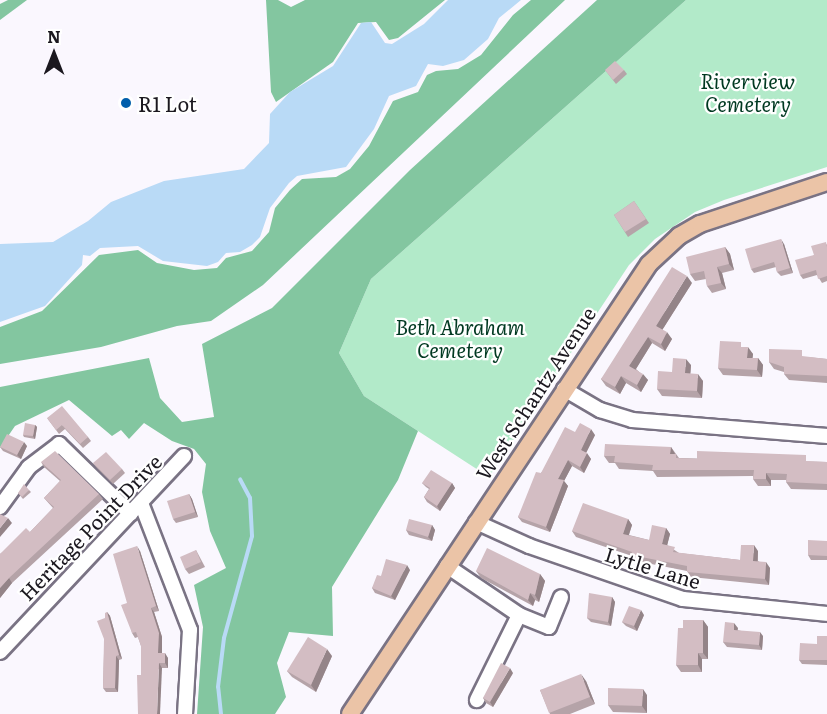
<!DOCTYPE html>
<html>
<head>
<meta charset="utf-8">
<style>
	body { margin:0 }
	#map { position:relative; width:827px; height:714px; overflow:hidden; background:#faf7fe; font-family:Literata,serif }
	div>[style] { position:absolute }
	.green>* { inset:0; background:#b2eac9 }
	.forest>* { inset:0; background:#83c6a0 }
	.water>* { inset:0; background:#b9daf6 }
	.stream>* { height:4px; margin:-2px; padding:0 2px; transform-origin:2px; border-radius:2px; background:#b9daf6 }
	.roads { filter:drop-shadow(2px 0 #7a7384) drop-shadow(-2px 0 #7a7384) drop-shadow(0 2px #7a7384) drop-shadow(0 -2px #7a7384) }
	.minor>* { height:14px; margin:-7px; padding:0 7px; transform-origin:7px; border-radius:7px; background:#fff }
	.major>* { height:16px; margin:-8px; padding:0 8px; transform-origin:8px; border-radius:8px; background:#ebc4a7 }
	.wall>* { inset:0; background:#b5a3a8 }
	.shaded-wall>* { inset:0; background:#948488 }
	.building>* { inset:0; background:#d3bdc3 }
	.dots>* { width:16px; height:16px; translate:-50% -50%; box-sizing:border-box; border:3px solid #fff; border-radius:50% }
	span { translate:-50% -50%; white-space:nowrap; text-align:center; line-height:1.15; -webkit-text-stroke:4.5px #fff; paint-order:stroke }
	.park-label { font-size:20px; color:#003921; font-style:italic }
	.poi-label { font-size:20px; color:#1b181f }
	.left { translate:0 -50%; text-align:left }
	.street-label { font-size:20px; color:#1b181f }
	.north { position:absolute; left:24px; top:24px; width:60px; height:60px; -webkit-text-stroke:4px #fff; paint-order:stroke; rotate:0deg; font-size:16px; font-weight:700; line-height:24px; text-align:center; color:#1b181f }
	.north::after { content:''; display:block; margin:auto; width:21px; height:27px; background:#1b181f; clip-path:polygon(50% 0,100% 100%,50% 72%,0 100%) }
</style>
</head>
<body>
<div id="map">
	<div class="green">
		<div style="clip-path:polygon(686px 0,827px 0,827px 167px,724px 200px,695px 212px,655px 239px,629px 265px,489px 477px,364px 396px,339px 353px,371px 279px)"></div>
	</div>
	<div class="forest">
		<div style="clip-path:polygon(8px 0,27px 0,0 20px,0 4px)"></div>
		<div style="clip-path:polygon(266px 0,278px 0,291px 7px,305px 0,445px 0,398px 38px,389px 40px,376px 22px,358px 23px,333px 62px,276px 102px,271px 92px)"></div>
		<div style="clip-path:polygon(531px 0,565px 0,263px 285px,211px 321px,177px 326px,101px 347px,0 364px,0 327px,42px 311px,99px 255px,138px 250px,157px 263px,194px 270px,217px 268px,226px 258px,252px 251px,269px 232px,275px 208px,290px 190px,302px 179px,336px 177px,350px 169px,369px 146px,393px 101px,418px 92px,427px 75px,436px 71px,458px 69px,481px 55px,513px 15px)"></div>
		<div style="clip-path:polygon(597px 0,686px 0,371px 279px,339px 353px,364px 396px,418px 431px,398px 480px,332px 587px,333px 636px,289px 632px,277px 663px,286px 697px,275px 714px,197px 714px,203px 627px,194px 585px,226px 568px,210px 531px,202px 492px,206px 464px,194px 449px,172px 441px,144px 423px,129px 439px,121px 430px,112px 436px,69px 400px,15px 426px,0 448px,0 387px,149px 358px,160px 398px,182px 422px,214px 417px,202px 344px,272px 308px,410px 170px)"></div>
	</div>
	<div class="water">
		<div style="clip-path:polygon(448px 0,521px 0,499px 18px,488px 39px,464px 60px,443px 66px,428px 64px,416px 86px,389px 96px,374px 129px,346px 167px,297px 176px,289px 183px,270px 208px,260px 237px,252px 245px,240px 252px,226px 253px,218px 262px,207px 266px,163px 261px,138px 246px,100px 248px,90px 256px,83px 255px,82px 265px,45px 306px,0 322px,0 244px,53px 242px,88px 221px,111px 202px,164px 181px,244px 169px,269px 143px,270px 114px,290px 92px,333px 66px,361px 23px,371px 22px,385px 43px,392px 44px,424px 24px)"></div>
	</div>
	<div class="stream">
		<div style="left:221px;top:714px;width:27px;rotate:-96deg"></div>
		<div style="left:218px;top:687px;width:49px;rotate:-83deg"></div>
		<div style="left:224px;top:638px;width:106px;rotate:-74.6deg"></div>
		<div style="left:252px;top:536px;width:38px;rotate:-93deg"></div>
		<div style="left:250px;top:498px;width:21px;rotate:-118deg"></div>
	</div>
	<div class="roads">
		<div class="minor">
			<div style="left:564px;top:389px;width:42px;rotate:30.3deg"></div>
			<div style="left:600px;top:410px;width:34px;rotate:17deg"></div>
			<div style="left:632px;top:420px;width:196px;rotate:4.7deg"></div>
			<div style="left:141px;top:503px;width:136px;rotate:68.9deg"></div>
			<div style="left:190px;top:630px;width:84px;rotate:93.4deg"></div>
			<div style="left:0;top:507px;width:49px;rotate:-54.1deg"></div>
			<div style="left:29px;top:467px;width:38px;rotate:-37deg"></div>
			<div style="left:59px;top:444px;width:100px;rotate:44.2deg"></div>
			<div style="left:476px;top:522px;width:58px;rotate:24.4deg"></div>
			<div style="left:529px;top:546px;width:163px;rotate:19deg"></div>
			<div style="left:683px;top:599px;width:145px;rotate:5.9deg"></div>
			<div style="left:447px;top:566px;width:87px;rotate:34.2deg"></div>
			<div style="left:519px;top:615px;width:95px;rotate:116.3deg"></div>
			<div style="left:519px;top:615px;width:32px;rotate:22deg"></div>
			<div style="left:549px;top:627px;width:32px;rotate:-68deg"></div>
			<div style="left:0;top:652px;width:269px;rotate:-46.8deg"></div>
		</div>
		<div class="major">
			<div style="left:350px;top:714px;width:540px;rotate:-56.4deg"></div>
			<div style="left:649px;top:264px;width:41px;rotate:-43deg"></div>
			<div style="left:679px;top:236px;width:24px;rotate:-30deg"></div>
			<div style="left:700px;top:224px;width:134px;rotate:-18.3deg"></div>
		</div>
	</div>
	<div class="wall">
		<div style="clip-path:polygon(605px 70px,624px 70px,627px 74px,616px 84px)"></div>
		<div style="clip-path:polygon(634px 201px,649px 223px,628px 237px,614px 215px)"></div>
		<div style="clip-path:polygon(784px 244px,793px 273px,781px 276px,777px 272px,776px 267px,754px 273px,751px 269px)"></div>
		<div style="clip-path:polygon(827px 244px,827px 281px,822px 283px,817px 275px,803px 279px,800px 275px,814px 255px)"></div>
		<div style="clip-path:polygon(725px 247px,730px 254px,734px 270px,722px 273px,726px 289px,712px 293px,707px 286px,706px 279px,695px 281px,690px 274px)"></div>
		<div style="clip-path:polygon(692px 283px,662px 330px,672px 339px,665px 351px,652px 343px,636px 369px,648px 380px,641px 392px,626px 383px,620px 394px,606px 386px,601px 379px)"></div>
		<div style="clip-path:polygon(745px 347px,753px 354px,752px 358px,758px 358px,763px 365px,762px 377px,723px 375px,718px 368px)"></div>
		<div style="clip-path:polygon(807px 357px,827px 359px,827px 383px,789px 380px,784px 374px,784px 372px,774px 369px,769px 362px)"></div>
		<div style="clip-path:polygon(691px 365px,690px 374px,703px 381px,702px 398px,662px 396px,657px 389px,672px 372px)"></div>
		<div style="clip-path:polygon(47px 418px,88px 437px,91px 441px,83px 448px,65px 429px,59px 434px)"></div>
		<div style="clip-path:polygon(35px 425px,37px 427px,35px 439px,24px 437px,23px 435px)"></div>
		<div style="clip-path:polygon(575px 432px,595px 435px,586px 453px,591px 459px,584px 473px,572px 466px,564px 481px,568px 486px,550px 532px,522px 522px,518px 517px,541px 473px)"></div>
		<div style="clip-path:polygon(27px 446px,21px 459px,3px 451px,0 447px)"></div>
		<div style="clip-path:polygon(671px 447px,679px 458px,827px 462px,827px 490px,791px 489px,786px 482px,786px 480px,771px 480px,771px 486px,758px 486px,753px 479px,753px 476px,657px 477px,653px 471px,619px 469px,615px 463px,609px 463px,604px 456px)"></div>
		<div style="clip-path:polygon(41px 462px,99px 494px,103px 499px,12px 583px,0 598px,0 554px,30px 532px,53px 508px,44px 498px,60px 481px,44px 467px)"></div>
		<div style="clip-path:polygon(93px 463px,122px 469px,125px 473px,113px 484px,97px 468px)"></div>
		<div style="clip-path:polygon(422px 483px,452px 483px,455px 488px,440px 511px,427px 502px,424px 497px,429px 489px,426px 487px)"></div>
		<div style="clip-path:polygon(29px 490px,31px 492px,23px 499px,18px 493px)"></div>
		<div style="clip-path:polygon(189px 494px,192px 499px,198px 517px,176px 523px,173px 519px)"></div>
		<div style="clip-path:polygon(628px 519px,632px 525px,629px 535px,649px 540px,666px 528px,670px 534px,667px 545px,679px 553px,740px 560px,758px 551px,758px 561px,770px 568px,769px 585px,691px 577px,687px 571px,636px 561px,632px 556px,576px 537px,572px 531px)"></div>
		<div style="clip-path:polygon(432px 525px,435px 530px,432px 541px,409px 535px,406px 530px)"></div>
		<div style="clip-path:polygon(827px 541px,827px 560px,811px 560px,808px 555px)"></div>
		<div style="clip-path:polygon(196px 550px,205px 567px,189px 574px,185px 569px)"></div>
		<div style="clip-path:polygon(140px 551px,159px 611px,154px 612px,162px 637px,162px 653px,168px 658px,168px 668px,162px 668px,141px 675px,141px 646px,138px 637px,135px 638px,132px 633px,127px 603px)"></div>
		<div style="clip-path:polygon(410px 570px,395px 600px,375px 593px,372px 588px,381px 576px)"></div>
		<div style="clip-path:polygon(476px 571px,540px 574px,545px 581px,539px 602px,535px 600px,533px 606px,481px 578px)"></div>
		<div style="clip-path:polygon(612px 597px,615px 602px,611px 626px,591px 622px,587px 618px)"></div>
		<div style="clip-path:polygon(107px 612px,110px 616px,122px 659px,119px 660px,118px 692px,106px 692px,103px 688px,105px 618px)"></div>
		<div style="clip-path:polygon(644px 615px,637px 631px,626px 626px,622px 622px)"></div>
		<div style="clip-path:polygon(703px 620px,708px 627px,708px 659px,702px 659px,702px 672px,681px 672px,676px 665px)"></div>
		<div style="clip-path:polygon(738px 628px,737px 630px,763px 636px,762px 650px,727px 647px,723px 642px)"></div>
		<div style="clip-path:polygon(827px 636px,827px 665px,802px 664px,799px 660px)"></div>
		<div style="clip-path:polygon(332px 656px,316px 692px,292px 677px,287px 671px)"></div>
		<div style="clip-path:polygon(513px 673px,493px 707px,486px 703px,483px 698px)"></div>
		<div style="clip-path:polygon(586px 681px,595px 704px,570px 714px,550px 714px,540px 690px)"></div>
		<div style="clip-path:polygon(647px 695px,647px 713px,613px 712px,608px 705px)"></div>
	</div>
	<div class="shaded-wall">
		<div style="clip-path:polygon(781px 239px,784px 244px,793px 273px,790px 268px)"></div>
		<div style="clip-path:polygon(725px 247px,730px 254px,734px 270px,729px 264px)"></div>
		<div style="clip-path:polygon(717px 267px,722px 273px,726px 289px,721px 283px)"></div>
		<div style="clip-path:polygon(687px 276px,692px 283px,661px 332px,656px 326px)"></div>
		<div style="clip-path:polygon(667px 332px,672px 339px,665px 351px,661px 344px)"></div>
		<div style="clip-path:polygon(648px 337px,652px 343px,634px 372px,629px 366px)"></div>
		<div style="clip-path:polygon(748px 347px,753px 354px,752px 365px,747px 358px)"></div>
		<div style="clip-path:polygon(758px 358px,763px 365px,762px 377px,757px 370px)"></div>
		<div style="clip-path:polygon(686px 359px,691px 365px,690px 380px,685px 373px)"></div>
		<div style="clip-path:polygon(643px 374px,648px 380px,641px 392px,637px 385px)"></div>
		<div style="clip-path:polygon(698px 374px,703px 381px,702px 398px,697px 391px)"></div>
		<div style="clip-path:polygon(621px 376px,626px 383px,620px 394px,615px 387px)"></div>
		<div style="clip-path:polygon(35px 425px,37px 427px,35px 439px,33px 436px)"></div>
		<div style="clip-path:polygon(591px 429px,595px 435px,585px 455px,581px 450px)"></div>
		<div style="clip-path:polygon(24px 442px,27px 446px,21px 459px,17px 455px)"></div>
		<div style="clip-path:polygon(671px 447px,675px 454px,670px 454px)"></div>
		<div style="clip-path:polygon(587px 453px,591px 459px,584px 473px,580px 467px)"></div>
		<div style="clip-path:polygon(568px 460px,572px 466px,564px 481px,568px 486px,550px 532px,546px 527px,558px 479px)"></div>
		<div style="clip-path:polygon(766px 473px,771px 480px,771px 486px,766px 479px)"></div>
		<div style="clip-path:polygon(452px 483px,455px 488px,440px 511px,437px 506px)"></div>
		<div style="clip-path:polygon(189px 494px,192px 499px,198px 517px,195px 512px)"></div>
		<div style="clip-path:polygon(8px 518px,12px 523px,0 537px,0 528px)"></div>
		<div style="clip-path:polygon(628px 519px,632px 525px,627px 540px,623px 534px)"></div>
		<div style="clip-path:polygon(432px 525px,435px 530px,432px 541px,428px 537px)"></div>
		<div style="clip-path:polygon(666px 528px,670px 534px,666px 550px,662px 544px)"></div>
		<div style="clip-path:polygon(754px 545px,758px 551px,757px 567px,753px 561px)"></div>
		<div style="clip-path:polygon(137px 546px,140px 551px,159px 611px,156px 606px)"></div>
		<div style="clip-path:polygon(766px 562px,770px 568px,769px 585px,765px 579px)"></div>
		<div style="clip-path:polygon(407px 565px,410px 570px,395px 600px,391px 596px)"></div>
		<div style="clip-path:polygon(540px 574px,545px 581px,539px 602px,535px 595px)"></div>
		<div style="clip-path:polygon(9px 578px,12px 583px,0 598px,0 588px)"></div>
		<div style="clip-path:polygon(530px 593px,535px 600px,533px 606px,528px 600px)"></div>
		<div style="clip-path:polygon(612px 597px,615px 602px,611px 626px,608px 622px)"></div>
		<div style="clip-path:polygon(151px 608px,154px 612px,162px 637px,162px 658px,158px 653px)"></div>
		<div style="clip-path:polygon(641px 610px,644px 615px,637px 631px,634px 626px)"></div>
		<div style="clip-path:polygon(107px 612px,110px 616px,122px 659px,119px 655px)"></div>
		<div style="clip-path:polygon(703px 620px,708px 627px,708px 659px,703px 653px)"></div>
		<div style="clip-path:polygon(734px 623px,738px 628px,737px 634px,734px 630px)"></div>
		<div style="clip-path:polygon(760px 632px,763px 636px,762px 650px,759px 645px)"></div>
		<div style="clip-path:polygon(327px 649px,332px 656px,316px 692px,311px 685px)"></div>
		<div style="clip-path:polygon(165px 653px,168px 658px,168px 668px,165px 663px)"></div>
		<div style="clip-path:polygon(698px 653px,702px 659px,702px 672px,698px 665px)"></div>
		<div style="clip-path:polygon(116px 656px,119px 660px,118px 692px,115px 688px)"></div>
		<div style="clip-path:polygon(159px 663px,162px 668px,160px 714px,157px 714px)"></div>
		<div style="clip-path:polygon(510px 668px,513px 673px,493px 707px,490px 702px)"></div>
		<div style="clip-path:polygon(581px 674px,586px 681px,595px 704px,590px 697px)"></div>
		<div style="clip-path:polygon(643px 689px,647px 695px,647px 713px,642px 706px)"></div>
	</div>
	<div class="building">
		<div style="clip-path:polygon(615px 61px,624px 70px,613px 80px,605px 70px)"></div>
		<div style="clip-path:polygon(634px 201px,646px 219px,625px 232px,614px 215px)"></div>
		<div style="clip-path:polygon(781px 239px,790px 268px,777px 272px,774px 262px,751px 269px,745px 249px)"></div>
		<div style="clip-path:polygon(826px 242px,827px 247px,827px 276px,818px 279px,816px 270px,800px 275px,795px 260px,814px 255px,811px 246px)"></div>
		<div style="clip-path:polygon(725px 247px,729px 264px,717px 267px,721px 283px,707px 286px,704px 271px,690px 274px,686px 257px)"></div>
		<div style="clip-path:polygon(672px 267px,687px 276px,656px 326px,667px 332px,661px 344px,648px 337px,629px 366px,643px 374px,637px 385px,621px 376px,615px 387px,601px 379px)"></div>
		<div style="clip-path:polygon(720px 341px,741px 342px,741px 347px,748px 347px,747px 358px,758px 358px,757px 370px,718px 368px)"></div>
		<div style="clip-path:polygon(769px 349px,802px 350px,802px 356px,827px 359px,827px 376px,784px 374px,784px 367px,769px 362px)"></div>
		<div style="clip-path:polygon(673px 358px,686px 359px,685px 373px,698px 374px,697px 391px,657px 389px,658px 371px,672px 372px)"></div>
		<div style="clip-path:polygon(62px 406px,88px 437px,80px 444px,62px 425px,56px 430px,47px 418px)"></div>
		<div style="clip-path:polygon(25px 423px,35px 425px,33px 436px,23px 435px)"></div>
		<div style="clip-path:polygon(580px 423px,591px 429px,581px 450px,587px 453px,580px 467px,568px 460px,558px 479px,564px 480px,546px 527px,518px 517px,536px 472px,541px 473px,565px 427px,575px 432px)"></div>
		<div style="clip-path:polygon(7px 434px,24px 442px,17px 455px,0 447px)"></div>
		<div style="clip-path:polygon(605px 444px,671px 447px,670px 454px,676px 454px,676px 458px,697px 459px,697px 451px,806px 455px,806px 461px,827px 462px,827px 484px,786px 482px,787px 474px,766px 473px,766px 479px,753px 479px,754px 470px,652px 470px,653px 465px,614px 462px,615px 456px,604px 456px)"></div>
		<div style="clip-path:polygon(55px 451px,99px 494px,9px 578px,0 588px,0 554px,26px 528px,30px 532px,54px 507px,44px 498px,61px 480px,41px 462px)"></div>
		<div style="clip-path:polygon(106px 452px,122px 469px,110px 480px,93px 463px)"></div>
		<div style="clip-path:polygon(431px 470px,452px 483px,437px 506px,424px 497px,430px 488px,422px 483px)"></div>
		<div style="clip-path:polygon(24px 484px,29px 490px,22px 497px,18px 493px)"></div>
		<div style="clip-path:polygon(189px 494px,195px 512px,173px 519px,167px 501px)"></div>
		<div style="clip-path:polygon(583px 503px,628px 519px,623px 534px,649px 540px,652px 525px,666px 528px,662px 544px,675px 547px,673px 552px,740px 560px,741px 545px,754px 545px,753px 561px,766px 562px,765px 579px,687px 572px,687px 566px,631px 555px,632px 552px,572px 531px)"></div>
		<div style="clip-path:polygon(0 514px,8px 518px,0 528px)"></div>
		<div style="clip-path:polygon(409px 519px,432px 525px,428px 537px,406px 530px)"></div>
		<div style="clip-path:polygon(808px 540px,827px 541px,827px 556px,808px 555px)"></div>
		<div style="clip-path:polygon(137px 546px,156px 606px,151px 608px,159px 633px,158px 653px,165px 653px,165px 663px,159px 663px,157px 714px,138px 714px,137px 675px,141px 675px,141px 646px,136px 632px,132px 633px,121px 605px,127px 603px,113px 554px)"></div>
		<div style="clip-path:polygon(487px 548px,540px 574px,535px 595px,530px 593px,528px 600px,476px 571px)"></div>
		<div style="clip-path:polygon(196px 550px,201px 562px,185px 569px,180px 557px)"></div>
		<div style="clip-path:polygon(386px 559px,407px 565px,391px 596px,372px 588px,377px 575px,381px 576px)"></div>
		<div style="clip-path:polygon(589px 593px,612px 597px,608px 622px,587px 618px)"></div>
		<div style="clip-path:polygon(629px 606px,641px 610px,634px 626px,622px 622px)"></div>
		<div style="clip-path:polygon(107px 612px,119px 655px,116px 656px,115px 688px,103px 688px,104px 639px,97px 621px,105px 618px,105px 613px)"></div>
		<div style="clip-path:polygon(683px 620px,703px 620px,703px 653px,698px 653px,698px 665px,676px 665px,678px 628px,683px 628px)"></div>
		<div style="clip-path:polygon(725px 622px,734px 623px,734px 630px,760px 632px,759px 645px,723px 642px)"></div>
		<div style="clip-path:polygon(817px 636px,827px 636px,827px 660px,799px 660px,800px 643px,817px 644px)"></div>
		<div style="clip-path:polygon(308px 637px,327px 649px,311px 685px,287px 671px)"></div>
		<div style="clip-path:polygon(501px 663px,510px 668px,490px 702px,483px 698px)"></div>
		<div style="clip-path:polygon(581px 674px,590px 697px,549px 713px,540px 690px)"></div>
		<div style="clip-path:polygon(608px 688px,643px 689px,642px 706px,608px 705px)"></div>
	</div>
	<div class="dots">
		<div style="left:126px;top:103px;background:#005eab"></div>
	</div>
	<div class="park-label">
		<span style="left:748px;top:92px">Riverview<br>Cemetery</span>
		<span style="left:460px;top:338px">Beth Abraham<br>Cemetery</span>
	</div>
	<div class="poi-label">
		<span class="left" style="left:138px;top:103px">R1 Lot</span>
	</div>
	<div class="street-label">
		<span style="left:535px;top:393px;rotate:-57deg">West Schantz Avenue</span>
		<span style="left:90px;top:527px;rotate:-46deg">Heritage Point Drive</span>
		<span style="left:653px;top:567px;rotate:17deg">Lytle Lane</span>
	</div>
	<div class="north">N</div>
</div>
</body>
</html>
